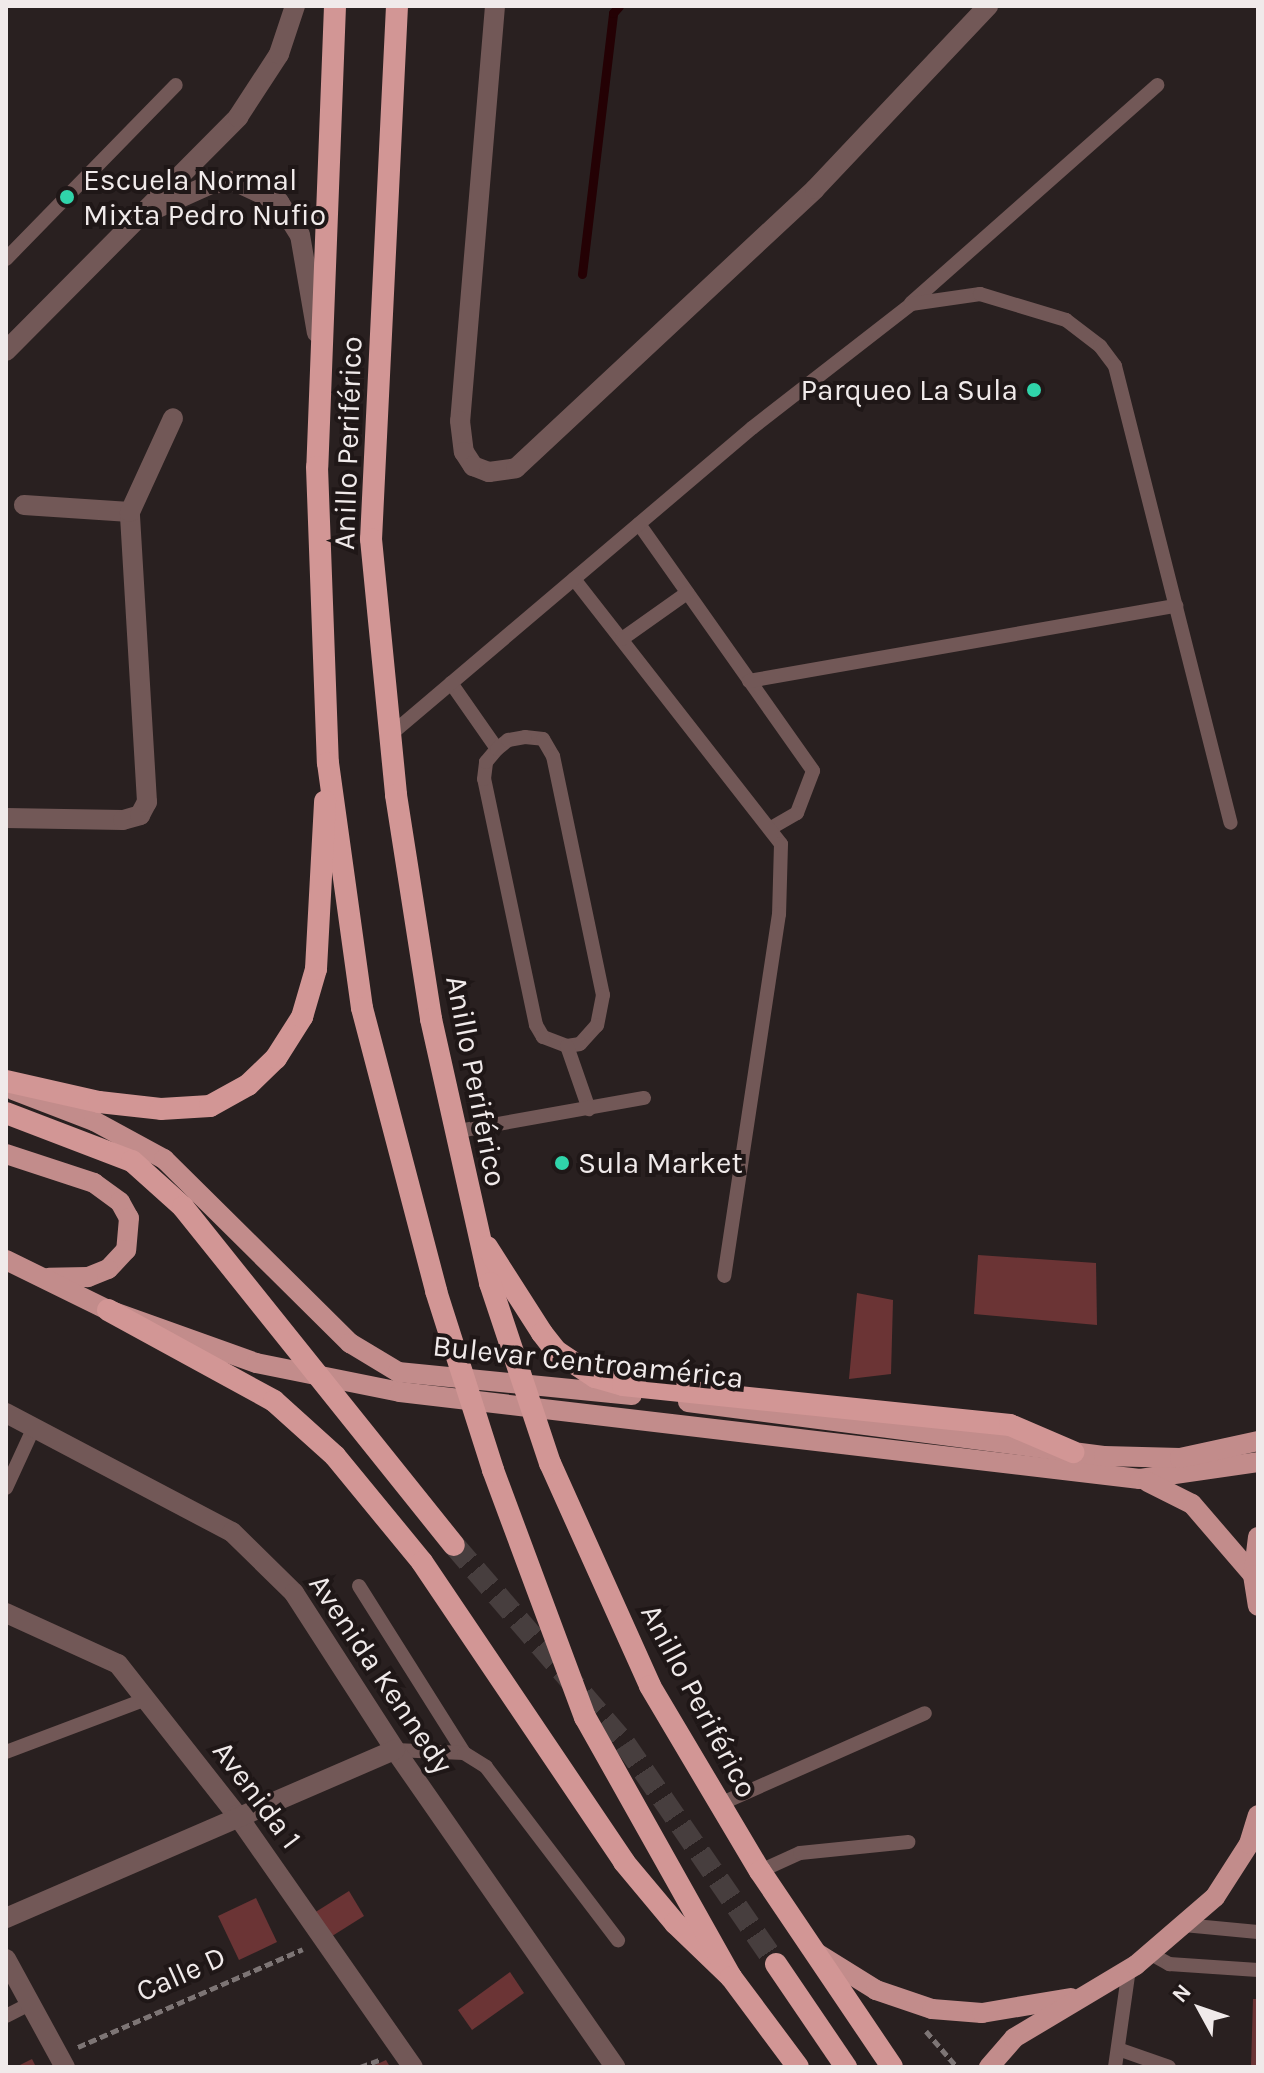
<!DOCTYPE html>
<html>
<head>
<meta charset="utf-8">
<style>
	body { margin:0 }
	#map { position:relative; width:1264px; height:2073px; overflow:hidden; background:#292020; font-family:Karla,sans-serif }
	div>[style] { position:absolute }
	.stream>* { height:9px; margin:-4.5px; padding:0 4.5px; transform-origin:4.5px; border-radius:4.5px; background:#240104 }
	.building>* { inset:0; background:#6b3435 }
	.trunk-tunnel>* { height:22px; margin-top:-11px; transform-origin:0; background:repeating-linear-gradient(90deg,#473e3e 0 22px,transparent 0 33px) }
	.path>* { height:5px; margin-top:-2.5px; transform-origin:0; background:repeating-linear-gradient(90deg,#7d7575 0 8px,transparent 0 12px) }
	.service>* { height:14px; margin:-7px; padding:0 7px; transform-origin:7px; border-radius:7px; background:#725857 }
	.minor>* { height:20px; margin:-10px; padding:0 10px; transform-origin:10px; border-radius:10px; background:#725857 }
	.primary>* { height:20px; margin:-10px; padding:0 10px; transform-origin:10px; border-radius:10px; background:#c28c8b }
	.trunk>* { height:22px; margin:-11px; padding:0 11px; transform-origin:11px; border-radius:11px; background:#d29695 }
	.trunk-bridge>* { height:22px; margin:-11px; padding:0 11px; transform-origin:11px; border-radius:11px; background:#d29695 }
	.dots>* { width:22px; height:22px; translate:-50% -50%; box-sizing:border-box; border:4px solid #1f1717; border-radius:50% }
	span { translate:-50% -50%; white-space:nowrap; text-align:center; line-height:1.15; -webkit-text-stroke:8px #1f1717; paint-order:stroke }
	.poi-label { font-size:30px; color:#f0eaea }
	.left { translate:0 -50%; text-align:left }
	.right { translate:-100% -50%; text-align:right }
	.street-label { font-size:30px; color:#f0eaea }
	.frame { position:absolute; inset:0; border:8px solid #f0eaea; pointer-events:none }
	.north { position:absolute; left:1160px; top:1969px; width:80px; height:80px; -webkit-text-stroke:6px #1f1717; paint-order:stroke; rotate:310deg; font-size:22px; font-weight:700; line-height:32px; text-align:center; color:#f0eaea }
	.north::after { content:''; display:block; margin:auto; width:28px; height:36px; background:#f0eaea; clip-path:polygon(50% 0,100% 100%,50% 72%,0 100%) }
</style>
</head>
<body>
<div id="map">
	<div class="stream">
		<div style="left:582px;top:274px;width:263px;rotate:-83.2deg"></div>
		<div style="left:613px;top:13px;width:9px;rotate:-49deg"></div>
	</div>
	<div class="building">
		<div style="clip-path:polygon(978px 1255px,1096px 1263px,1097px 1325px,974px 1314px)"></div>
		<div style="clip-path:polygon(857px 1293px,893px 1300px,891px 1374px,849px 1379px)"></div>
		<div style="clip-path:polygon(349px 1891px,364px 1916px,329px 1938px,314px 1913px)"></div>
		<div style="clip-path:polygon(256px 1898px,277px 1942px,239px 1960px,218px 1916px)"></div>
		<div style="clip-path:polygon(510px 1972px,524px 1993px,472px 2030px,458px 2010px)"></div>
		<div style="clip-path:polygon(1253px 1999px,1258px 1999px,1258px 2067px,1251px 2067px)"></div>
		<div style="clip-path:polygon(32px 2059px,36px 2067px,16px 2067px)"></div>
		<div style="clip-path:polygon(386px 2060px,390px 2067px,371px 2067px)"></div>
	</div>
	<div class="trunk-tunnel">
		<div style="left:454px;top:1545px;width:262px;rotate:49.3deg"></div>
		<div style="left:625px;top:1744px;width:267px;rotate:55.5deg"></div>
	</div>
	<div class="path">
		<div style="left:926px;top:2031px;width:48px;rotate:49.3deg"></div>
		<div style="left:78px;top:2047px;width:245px;rotate:-23.5deg"></div>
		<div style="left:360px;top:2067px;width:23px;rotate:-20deg"></div>
	</div>
	<div class="service">
		<div style="left:6px;top:259px;width:243px;rotate:-45.7deg"></div>
		<div style="left:911px;top:303px;width:329px;rotate:-41.5deg"></div>
		<div style="left:639px;top:524px;width:302px;rotate:54.8deg"></div>
		<div style="left:813px;top:771px;width:45px;rotate:110.9deg"></div>
		<div style="left:797px;top:813px;width:28px;rotate:150deg"></div>
		<div style="left:574px;top:579px;width:336px;rotate:52deg"></div>
		<div style="left:781px;top:844px;width:70px;rotate:91.6deg"></div>
		<div style="left:779px;top:914px;width:366px;rotate:98.6deg"></div>
		<div style="left:622px;top:639px;width:80px;rotate:-35.3deg"></div>
		<div style="left:749px;top:681px;width:434px;rotate:-10deg"></div>
		<div style="left:451px;top:683px;width:80px;rotate:55.1deg"></div>
		<div style="left:390px;top:735px;width:475px;rotate:-40.3deg"></div>
		<div style="left:752px;top:428px;width:202px;rotate:-37.9deg"></div>
		<div style="left:911px;top:304px;width:70px;rotate:-8.2deg"></div>
		<div style="left:980px;top:294px;width:90px;rotate:16.8deg"></div>
		<div style="left:1066px;top:320px;width:43px;rotate:37.4deg"></div>
		<div style="left:1100px;top:346px;width:25px;rotate:53deg"></div>
		<div style="left:1115px;top:366px;width:471px;rotate:75.8deg"></div>
		<div style="left:525px;top:737px;width:18px;rotate:6deg"></div>
		<div style="left:543px;top:739px;width:20px;rotate:60deg"></div>
		<div style="left:553px;top:756px;width:244px;rotate:78.2deg"></div>
		<div style="left:603px;top:995px;width:31px;rotate:101deg"></div>
		<div style="left:597px;top:1025px;width:25px;rotate:132deg"></div>
		<div style="left:580px;top:1044px;width:13px;rotate:171deg"></div>
		<div style="left:567px;top:1046px;width:26px;rotate:-159deg"></div>
		<div style="left:543px;top:1037px;width:14px;rotate:-120deg"></div>
		<div style="left:536px;top:1025px;width:251px;rotate:-101.9deg"></div>
		<div style="left:484px;top:779px;width:17px;rotate:-83deg"></div>
		<div style="left:486px;top:762px;width:17px;rotate:-50deg"></div>
		<div style="left:497px;top:749px;width:14px;rotate:-39deg"></div>
		<div style="left:508px;top:740px;width:17px;rotate:-10deg"></div>
		<div style="left:567px;top:1046px;width:67px;rotate:70.8deg"></div>
		<div style="left:453px;top:1132px;width:194px;rotate:-10.1deg"></div>
		<div style="left:6px;top:1488px;width:67px;rotate:-65.3deg"></div>
		<div style="left:359px;top:1586px;width:197px;rotate:57.8deg"></div>
		<div style="left:395px;top:1750px;width:69px;rotate:2.5deg"></div>
		<div style="left:464px;top:1753px;width:26px;rotate:32deg"></div>
		<div style="left:486px;top:1767px;width:218px;rotate:52.7deg"></div>
		<div style="left:6px;top:1752px;width:150px;rotate:-20.7deg"></div>
		<div style="left:720px;top:1804px;width:224px;rotate:-23.9deg"></div>
		<div style="left:760px;top:1871px;width:44px;rotate:-24.2deg"></div>
		<div style="left:800px;top:1853px;width:109px;rotate:-5.8deg"></div>
		<div style="left:1184px;top:1925px;width:74px;rotate:5.4deg"></div>
		<div style="left:1151px;top:1954px;width:21px;rotate:29deg"></div>
		<div style="left:1169px;top:1964px;width:89px;rotate:3.9deg"></div>
		<div style="left:6px;top:2016px;width:28px;rotate:-27deg"></div>
		<div style="left:1118px;top:2049px;width:54px;rotate:19.4deg"></div>
		<div style="left:1115px;top:2067px;width:99px;rotate:-81.9deg"></div>
	</div>
	<div class="minor">
		<div style="left:495px;top:6px;width:416px;rotate:94.8deg"></div>
		<div style="left:460px;top:421px;width:31px;rotate:83deg"></div>
		<div style="left:464px;top:452px;width:17px;rotate:57deg"></div>
		<div style="left:473px;top:466px;width:17px;rotate:21deg"></div>
		<div style="left:489px;top:472px;width:27px;rotate:-8deg"></div>
		<div style="left:516px;top:468px;width:409px;rotate:-43deg"></div>
		<div style="left:815px;top:189px;width:252px;rotate:-46.6deg"></div>
		<div style="left:155px;top:209px;width:61px;rotate:-24.1deg"></div>
		<div style="left:211px;top:184px;width:23px;rotate:-7deg"></div>
		<div style="left:234px;top:181px;width:50px;rotate:25deg"></div>
		<div style="left:279px;top:202px;width:39px;rotate:58deg"></div>
		<div style="left:300px;top:235px;width:99px;rotate:80.2deg"></div>
		<div style="left:6px;top:351px;width:330px;rotate:-45.2deg"></div>
		<div style="left:238px;top:117px;width:75px;rotate:-56.9deg"></div>
		<div style="left:279px;top:54px;width:51px;rotate:-71.6deg"></div>
		<div style="left:24px;top:505px;width:106px;rotate:3.8deg"></div>
		<div style="left:6px;top:818px;width:117px;rotate:1deg"></div>
		<div style="left:123px;top:820px;width:18px;rotate:-16deg"></div>
		<div style="left:140px;top:815px;width:15px;rotate:-62deg"></div>
		<div style="left:147px;top:802px;width:290px;rotate:-93.4deg"></div>
		<div style="left:130px;top:512px;width:103px;rotate:-65.4deg"></div>
		<div style="left:6px;top:1413px;width:255px;rotate:27.8deg"></div>
		<div style="left:232px;top:1532px;width:87px;rotate:44.5deg"></div>
		<div style="left:294px;top:1593px;width:187px;rotate:57.2deg"></div>
		<div style="left:395px;top:1750px;width:386px;rotate:55.2deg"></div>
		<div style="left:6px;top:1613px;width:123px;rotate:24.5deg"></div>
		<div style="left:118px;top:1664px;width:192px;rotate:51.8deg"></div>
		<div style="left:237px;top:1815px;width:307px;rotate:55.1deg"></div>
		<div style="left:6px;top:1918px;width:424px;rotate:-23.4deg"></div>
		<div style="left:6px;top:1959px;width:123px;rotate:61.4deg"></div>
	</div>
	<div class="primary">
		<div style="left:13px;top:1090px;width:87px;rotate:20.9deg"></div>
		<div style="left:94px;top:1121px;width:80px;rotate:28.5deg"></div>
		<div style="left:164px;top:1159px;width:262px;rotate:44.7deg"></div>
		<div style="left:350px;top:1343px;width:56px;rotate:31.1deg"></div>
		<div style="left:398px;top:1372px;width:235px;rotate:5.6deg"></div>
		<div style="left:6px;top:1154px;width:93px;rotate:18.2deg"></div>
		<div style="left:94px;top:1183px;width:32px;rotate:36deg"></div>
		<div style="left:120px;top:1202px;width:18px;rotate:61deg"></div>
		<div style="left:129px;top:1218px;width:32px;rotate:95deg"></div>
		<div style="left:126px;top:1250px;width:26px;rotate:133deg"></div>
		<div style="left:108px;top:1269px;width:22px;rotate:158deg"></div>
		<div style="left:88px;top:1277px;width:39px;rotate:179deg"></div>
		<div style="left:6px;top:1260px;width:114px;rotate:26.1deg"></div>
		<div style="left:108px;top:1310px;width:157px;rotate:19.7deg"></div>
		<div style="left:256px;top:1363px;width:147px;rotate:11.4deg"></div>
		<div style="left:400px;top:1392px;width:745px;rotate:6.71deg"></div>
		<div style="left:1140px;top:1479px;width:119px;rotate:-8.2deg"></div>
		<div style="left:688px;top:1402px;width:419px;rotate:7.4deg"></div>
		<div style="left:1104px;top:1456px;width:76px;rotate:1.5deg"></div>
		<div style="left:1180px;top:1458px;width:80px;rotate:-12.3deg"></div>
		<div style="left:1148px;top:1482px;width:49px;rotate:26.6deg"></div>
		<div style="left:1192px;top:1504px;width:94px;rotate:49.3deg"></div>
		<div style="left:1258px;top:1537px;width:38px;rotate:97deg"></div>
		<div style="left:1253px;top:1575px;width:31px;rotate:81deg"></div>
		<div style="left:815px;top:1952px;width:72px;rotate:31.9deg"></div>
		<div style="left:876px;top:1990px;width:59px;rotate:18.7deg"></div>
		<div style="left:932px;top:2009px;width:50px;rotate:4.6deg"></div>
		<div style="left:982px;top:2013px;width:90px;rotate:-9.6deg"></div>
		<div style="left:989px;top:2067px;width:38px;rotate:-49deg"></div>
		<div style="left:1014px;top:2038px;width:142px;rotate:-30.9deg"></div>
		<div style="left:1136px;top:1965px;width:104px;rotate:-40.7deg"></div>
		<div style="left:1215px;top:1897px;width:63px;rotate:-57.3deg"></div>
		<div style="left:1249px;top:1844px;width:30px;rotate:-73deg"></div>
	</div>
	<div class="trunk">
		<div style="left:335px;top:6px;width:461px;rotate:92.2deg"></div>
		<div style="left:317px;top:467px;width:296px;rotate:87.9deg"></div>
		<div style="left:328px;top:763px;width:247px;rotate:82.1deg"></div>
		<div style="left:362px;top:1008px;width:293px;rotate:75.3deg"></div>
		<div style="left:397px;top:6px;width:534px;rotate:92.79deg"></div>
		<div style="left:371px;top:539px;width:257px;rotate:84.4deg"></div>
		<div style="left:396px;top:795px;width:227px;rotate:81.1deg"></div>
		<div style="left:431px;top:1019px;width:271px;rotate:77.4deg"></div>
		<div style="left:6px;top:1081px;width:95px;rotate:12.7deg"></div>
		<div style="left:99px;top:1102px;width:62px;rotate:6.4deg"></div>
		<div style="left:161px;top:1109px;width:49px;rotate:-3.5deg"></div>
		<div style="left:210px;top:1106px;width:43px;rotate:-28.9deg"></div>
		<div style="left:248px;top:1085px;width:39px;rotate:-44deg"></div>
		<div style="left:276px;top:1058px;width:49px;rotate:-57.6deg"></div>
		<div style="left:302px;top:1017px;width:50px;rotate:-73.7deg"></div>
		<div style="left:316px;top:969px;width:168px;rotate:-86.9deg"></div>
		<div style="left:487px;top:1247px;width:102px;rotate:57.4deg"></div>
		<div style="left:542px;top:1333px;width:23px;rotate:52deg"></div>
		<div style="left:556px;top:1351px;width:47px;rotate:33.7deg"></div>
		<div style="left:595px;top:1377px;width:29px;rotate:16deg"></div>
		<div style="left:623px;top:1385px;width:389px;rotate:5.9deg"></div>
		<div style="left:1010px;top:1425px;width:69px;rotate:23.2deg"></div>
		<div style="left:108px;top:1310px;width:189px;rotate:28.7deg"></div>
		<div style="left:274px;top:1401px;width:82px;rotate:42deg"></div>
		<div style="left:335px;top:1456px;width:137px;rotate:50.6deg"></div>
		<div style="left:422px;top:1562px;width:362px;rotate:56deg"></div>
		<div style="left:624px;top:1862px;width:80px;rotate:50.1deg"></div>
		<div style="left:675px;top:1923px;width:78px;rotate:44deg"></div>
		<div style="left:550px;top:1463px;width:244px;rotate:65.8deg"></div>
		<div style="left:650px;top:1686px;width:215px;rotate:59.3deg"></div>
		<div style="left:760px;top:1871px;width:236px;rotate:56deg"></div>
		<div style="left:493px;top:1470px;width:264px;rotate:69.6deg"></div>
		<div style="left:585px;top:1717px;width:298px;rotate:60.7deg"></div>
		<div style="left:731px;top:1977px;width:112px;rotate:53.3deg"></div>
		<div style="left:776px;top:1964px;width:125px;rotate:55.8deg"></div>
	</div>
	<div class="trunk-bridge">
		<div style="left:6px;top:1113px;width:135px;rotate:20.9deg"></div>
		<div style="left:132px;top:1161px;width:69px;rotate:42deg"></div>
		<div style="left:183px;top:1207px;width:433px;rotate:51.3deg"></div>
		<div style="left:490px;top:1283px;width:190px;rotate:71.6deg"></div>
		<div style="left:436px;top:1291px;width:188px;rotate:72.3deg"></div>
	</div>
	<div class="dots">
		<div style="left:67px;top:197px;background:#30d4aa"></div>
		<div style="left:1034px;top:390px;background:#30d4aa"></div>
		<div style="left:562px;top:1163px;background:#30d4aa"></div>
	</div>
	<div class="poi-label">
		<span class="left" style="left:83px;top:197px">Escuela Normal<br>Mixta Pedro Nufio</span>
		<span class="right" style="left:1018px;top:390px">Parqueo La Sula</span>
		<span class="left" style="left:578px;top:1163px">Sula Market</span>
	</div>
	<div class="street-label">
		<span style="left:348px;top:443px;rotate:-88deg">Anillo Periférico</span>
		<span style="left:476px;top:1081px;rotate:79deg">Anillo Periférico</span>
		<span style="left:588px;top:1362px;rotate:6deg">Bulevar Centroamérica</span>
		<span style="left:381px;top:1674px;rotate:56deg">Avenida Kennedy</span>
		<span style="left:699px;top:1701px;rotate:62deg">Anillo Periférico</span>
		<span style="left:257px;top:1795px;rotate:53deg">Avenida 1</span>
		<span style="left:181px;top:1974px;rotate:-24deg">Calle D</span>
	</div>
	<div class="frame"></div>
	<div class="north">N</div>
</div>
</body>
</html>
